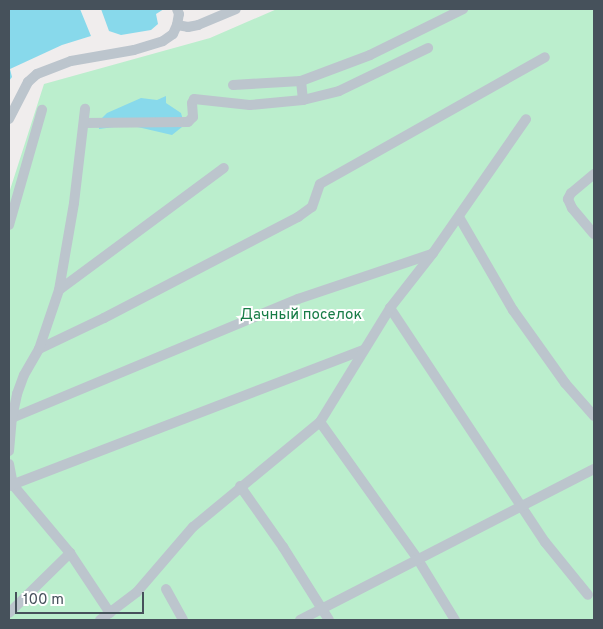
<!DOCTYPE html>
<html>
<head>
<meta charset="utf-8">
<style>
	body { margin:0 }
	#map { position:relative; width:603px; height:629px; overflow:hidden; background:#f0eded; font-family:Overpass,sans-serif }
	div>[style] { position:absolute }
	.green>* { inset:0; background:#bbeecd }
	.water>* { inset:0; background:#88d9eb }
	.minor>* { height:10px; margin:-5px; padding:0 5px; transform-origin:5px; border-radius:5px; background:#bcc5cd }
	span { translate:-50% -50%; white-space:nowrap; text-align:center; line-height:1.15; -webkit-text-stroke:4px #fff; paint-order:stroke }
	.park-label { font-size:15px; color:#177c46 }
	.frame { position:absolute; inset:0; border:10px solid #46515b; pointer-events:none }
	.scale { position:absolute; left:15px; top:592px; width:129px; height:22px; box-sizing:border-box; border:2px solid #46515b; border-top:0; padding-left:6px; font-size:15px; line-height:18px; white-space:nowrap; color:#46515b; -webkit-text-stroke:4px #fff; paint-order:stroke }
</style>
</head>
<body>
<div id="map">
	<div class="green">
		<div style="clip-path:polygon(277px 9px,594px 9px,594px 620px,9px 620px,9px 193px,44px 84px,210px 38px)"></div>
	</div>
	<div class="water">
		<div style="clip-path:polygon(9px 9px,80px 9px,91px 36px,62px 45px,10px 69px,12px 77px,9px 81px)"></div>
		<div style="clip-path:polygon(101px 9px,164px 9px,156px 14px,158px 24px,151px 30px,121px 35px,109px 31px)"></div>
		<div style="clip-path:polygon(166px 96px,166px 103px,181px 113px,183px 120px,182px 127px,172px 135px,129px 125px,99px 129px,99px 121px,107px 113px,141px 98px,157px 100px)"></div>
	</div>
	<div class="minor">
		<div style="left:177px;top:25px;width:11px;rotate:10deg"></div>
		<div style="left:188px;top:27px;width:10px;rotate:-11deg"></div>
		<div style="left:198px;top:25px;width:41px;rotate:-22.8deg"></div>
		<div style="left:233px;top:85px;width:68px;rotate:-3.4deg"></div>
		<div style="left:303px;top:100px;width:37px;rotate:-14deg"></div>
		<div style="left:339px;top:91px;width:99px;rotate:-25.8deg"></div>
		<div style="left:9px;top:119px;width:42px;rotate:-62.8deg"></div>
		<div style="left:28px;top:82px;width:12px;rotate:-42deg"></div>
		<div style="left:37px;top:74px;width:36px;rotate:-21deg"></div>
		<div style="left:71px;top:61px;width:64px;rotate:-9.9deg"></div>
		<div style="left:134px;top:50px;width:30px;rotate:-17deg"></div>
		<div style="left:163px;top:41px;width:12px;rotate:-35deg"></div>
		<div style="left:173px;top:34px;width:10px;rotate:-66deg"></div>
		<div style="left:177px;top:25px;width:11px;rotate:-80deg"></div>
		<div style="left:179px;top:14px;width:5px;rotate:-112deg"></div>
		<div style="left:84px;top:123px;width:104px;rotate:-0.6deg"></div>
		<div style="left:188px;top:122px;width:7px;rotate:-45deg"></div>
		<div style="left:193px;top:117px;width:14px;rotate:-94deg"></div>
		<div style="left:192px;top:103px;width:4px;rotate:-63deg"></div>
		<div style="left:194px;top:99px;width:56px;rotate:6.1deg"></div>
		<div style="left:250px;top:105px;width:53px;rotate:-5.4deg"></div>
		<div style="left:303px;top:100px;width:19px;rotate:-96deg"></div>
		<div style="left:301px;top:81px;width:74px;rotate:-20.6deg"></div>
		<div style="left:370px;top:55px;width:104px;rotate:-26.3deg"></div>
		<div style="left:594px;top:174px;width:30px;rotate:140deg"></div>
		<div style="left:571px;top:193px;width:7px;rotate:117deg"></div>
		<div style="left:568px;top:199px;width:10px;rotate:66deg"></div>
		<div style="left:572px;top:208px;width:34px;rotate:50deg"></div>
		<div style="left:459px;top:217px;width:108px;rotate:59.9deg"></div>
		<div style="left:513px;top:310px;width:90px;rotate:54.5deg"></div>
		<div style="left:565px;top:383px;width:44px;rotate:48.7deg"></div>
		<div style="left:9px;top:225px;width:120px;rotate:-74deg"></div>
		<div style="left:59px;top:290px;width:205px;rotate:-36.5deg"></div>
		<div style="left:390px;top:308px;width:281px;rotate:56.5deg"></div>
		<div style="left:545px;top:542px;width:68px;rotate:50.9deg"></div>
		<div style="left:39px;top:349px;width:72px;rotate:-25.5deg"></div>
		<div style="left:104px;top:318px;width:219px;rotate:-27.5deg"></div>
		<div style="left:298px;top:217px;width:17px;rotate:-36deg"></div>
		<div style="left:312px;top:207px;width:24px;rotate:-71deg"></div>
		<div style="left:320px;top:184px;width:258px;rotate:-29.4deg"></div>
		<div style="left:12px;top:418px;width:310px;rotate:-22.6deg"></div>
		<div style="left:298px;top:299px;width:141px;rotate:-18.6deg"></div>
		<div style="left:320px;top:422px;width:167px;rotate:54.5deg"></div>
		<div style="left:417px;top:558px;width:73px;rotate:58.5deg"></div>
		<div style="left:9px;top:451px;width:33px;rotate:-85deg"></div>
		<div style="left:12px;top:418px;width:25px;rotate:-78deg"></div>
		<div style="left:17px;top:394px;width:20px;rotate:-70deg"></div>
		<div style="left:24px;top:375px;width:30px;rotate:-60deg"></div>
		<div style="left:39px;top:349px;width:62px;rotate:-71.3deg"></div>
		<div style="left:59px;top:290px;width:88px;rotate:-80.2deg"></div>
		<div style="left:74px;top:203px;width:95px;rotate:-83.3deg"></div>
		<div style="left:9px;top:464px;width:21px;rotate:79deg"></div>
		<div style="left:13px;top:485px;width:89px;rotate:50deg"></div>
		<div style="left:70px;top:553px;width:72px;rotate:56.3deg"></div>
		<div style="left:9px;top:486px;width:379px;rotate:-21deg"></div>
		<div style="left:240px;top:486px;width:75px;rotate:54.8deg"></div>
		<div style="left:283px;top:547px;width:86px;rotate:57.8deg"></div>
		<div style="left:166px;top:589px;width:35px;rotate:61deg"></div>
		<div style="left:9px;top:613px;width:86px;rotate:-44.5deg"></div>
		<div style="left:100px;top:620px;width:46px;rotate:-37.1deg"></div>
		<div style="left:137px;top:592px;width:86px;rotate:-49.3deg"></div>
		<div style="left:193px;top:527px;width:165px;rotate:-39.6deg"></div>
		<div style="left:320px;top:422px;width:134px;rotate:-58.4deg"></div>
		<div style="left:390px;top:308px;width:70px;rotate:-52deg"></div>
		<div style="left:433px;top:253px;width:163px;rotate:-55.2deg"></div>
		<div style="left:300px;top:620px;width:331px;rotate:-27.2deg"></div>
	</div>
	<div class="park-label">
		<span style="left:301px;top:316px">Дачный поселок</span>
	</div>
	<div class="frame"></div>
	<div class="scale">100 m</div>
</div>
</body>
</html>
